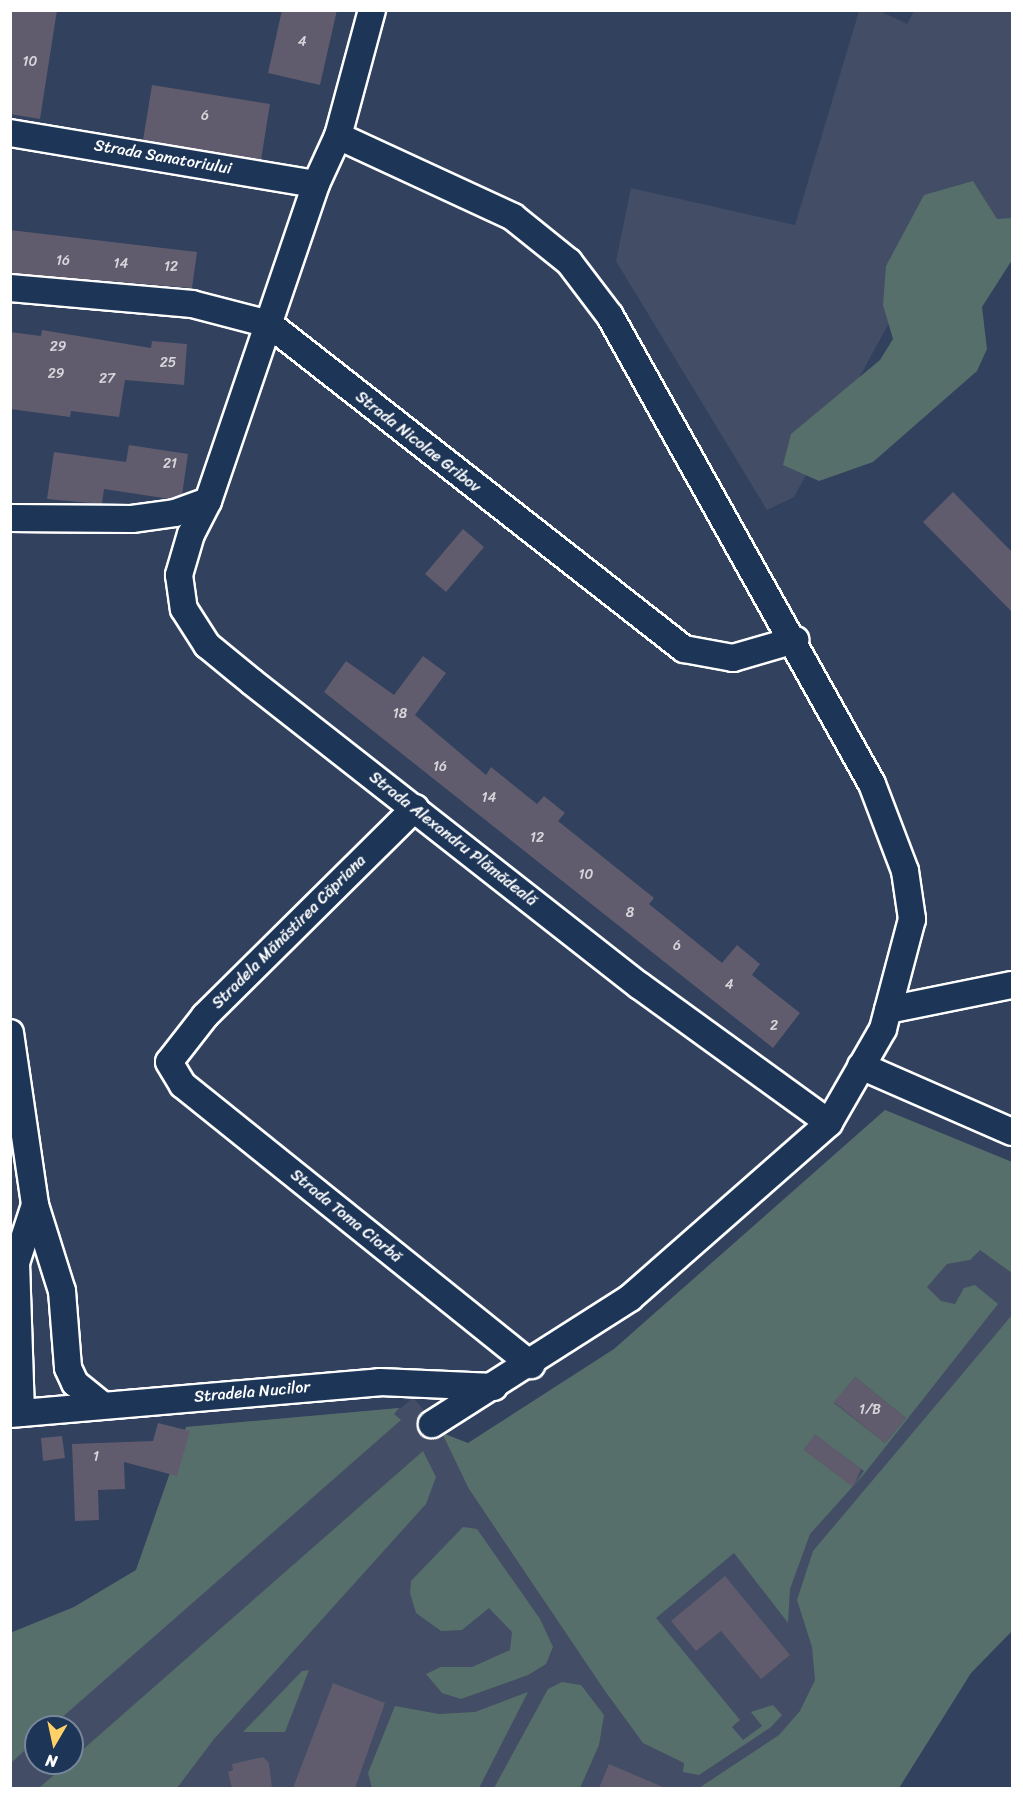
<!DOCTYPE html>
<html>
<head>
<meta charset="utf-8">
<style>
	body { margin:0 }
	#map { position:relative; width:1023px; height:1799px; overflow:hidden; background:#31415e; font-family:Sriracha,sans-serif }
	div>[style] { position:absolute }
	.built>* { inset:0; background:#434d65 }
	.green>* { inset:0; background:#576f6b }
	.building>* { inset:0; background:#605c6d }
	.roads { filter:drop-shadow(2px 0 #fff) drop-shadow(-2px 0 #fff) drop-shadow(0 2px #fff) drop-shadow(0 -2px #fff) }
	.minor>* { height:26px; margin:-13px; padding:0 13px; transform-origin:13px; border-radius:13px; background:#1d3557 }
	span { translate:-50% -50%; white-space:nowrap; text-align:center; line-height:1.15; -webkit-text-stroke:4.5px #1d3557; paint-order:stroke }
	.number-label { font-size:14px; color:#d7d6da }
	.number-label span { -webkit-text-stroke-width:0 }
	.street-label { font-size:16px; color:#fff }
	.frame { position:absolute; inset:0; border:12px solid #fff; pointer-events:none }
	.north { position:absolute; left:24px; top:1715px; width:60px; height:60px; box-sizing:border-box; background:#1d3557; border:2px solid #77869a; border-radius:50%; rotate:189deg; font-size:16px; font-weight:700; line-height:24px; text-align:center; color:#fff }
	.north::after { content:''; display:block; margin:auto; width:21px; height:27px; background:#ffd166; clip-path:polygon(50% 0,100% 100%,50% 72%,0 100%) }
</style>
</head>
<body>
<div id="map">
	<div class="built">
		<div style="clip-path:polygon(859px 11px,880px 11px,907px 24px,914px 11px,1012px 11px,1012px 241px,907px 290px,794px 497px,767px 510px,616px 261px,631px 188px,795px 225px)"></div>
		<div style="clip-path:polygon(evenodd,885px 1110px,1012px 1162px,1012px 1631px,971px 1673px,899px 1788px,11px 1788px,10px 1633px,74px 1607px,136px 1570px,186px 1427px,401px 1408px,413px 1397px,442px 1433px,468px 1443px,614px 1349px,885px 1110px,36px 1727px,72px 1727px,72px 1763px,36px 1763px,36px 1727px)"></div>
	</div>
	<div class="green">
		<div style="clip-path:polygon(973px 181px,997px 219px,1012px 218px,1012px 260px,982px 307px,987px 349px,977px 371px,873px 462px,819px 481px,783px 465px,791px 434px,880px 360px,893px 339px,883px 305px,886px 266px,924px 195px)"></div>
		<div style="clip-path:polygon(evenodd,885px 1110px,1012px 1162px,1012px 1273px,980px 1250px,970px 1260px,947px 1264px,927px 1287px,941px 1301px,955px 1304px,964px 1288px,975px 1285px,998px 1304px,864px 1474px,810px 1534px,790px 1589px,788px 1623px,734px 1553px,656px 1618px,740px 1720px,732px 1727px,743px 1740px,762px 1726px,751px 1712px,773px 1705px,782px 1715px,771px 1727px,699px 1775px,683px 1772px,684px 1763px,643px 1743px,605px 1691px,469px 1489px,442px 1433px,468px 1443px,614px 1349px,885px 1110px,855px 1377px,906px 1418px,885px 1443px,834px 1403px,855px 1377px,885px 1110px,815px 1435px,864px 1471px,853px 1486px,804px 1450px,815px 1435px)"></div>
		<div style="clip-path:polygon(1012px 1315px,1012px 1631px,971px 1673px,899px 1788px,699px 1788px,779px 1735px,800px 1711px,815px 1680px,812px 1647px,797px 1600px,813px 1551px)"></div>
		<div style="clip-path:polygon(399px 1408px,394px 1414px,401px 1420px,51px 1727px,36px 1727px,36px 1740px,11px 1763px,10px 1633px,74px 1607px,136px 1570px,186px 1427px)"></div>
		<div style="clip-path:polygon(423px 1451px,436px 1477px,426px 1504px,214px 1739px,177px 1788px,39px 1788px)"></div>
		<div style="clip-path:polygon(463px 1527px,477px 1529px,540px 1619px,553px 1647px,546px 1664px,528px 1675px,461px 1699px,442px 1693px,426px 1674px,441px 1667px,472px 1667px,510px 1650px,512px 1632px,489px 1608px,462px 1630px,441px 1631px,416px 1613px,410px 1593px,411px 1581px)"></div>
		<div style="clip-path:polygon(309px 1670px,285px 1732px,243px 1732px,302px 1671px)"></div>
		<div style="clip-path:polygon(562px 1682px,581px 1685px,604px 1715px,599px 1745px,580px 1788px,494px 1788px,548px 1689px)"></div>
		<div style="clip-path:polygon(528px 1692px,479px 1788px,372px 1788px,368px 1773px,395px 1706px,439px 1714px,475px 1712px)"></div>
	</div>
	<div class="building">
		<div style="clip-path:polygon(10px 10px,57px 10px,40px 119px,10px 114px)"></div>
		<div style="clip-path:polygon(282px 10px,337px 10px,320px 85px,268px 73px)"></div>
		<div style="clip-path:polygon(152px 85px,270px 104px,261px 160px,143px 140px)"></div>
		<div style="clip-path:polygon(10px 230px,197px 252px,192px 288px,10px 273px)"></div>
		<div style="clip-path:polygon(42px 330px,151px 348px,152px 341px,187px 344px,184px 385px,125px 380px,119px 417px,71px 411px,70px 417px,10px 409px,10px 332px,41px 336px)"></div>
		<div style="clip-path:polygon(129px 445px,188px 454px,182px 495px,170px 499px,104px 489px,102px 504px,47px 499px,54px 452px,126px 462px)"></div>
		<div style="clip-path:polygon(953px 492px,1012px 552px,1012px 612px,923px 522px)"></div>
		<div style="clip-path:polygon(463px 529px,484px 547px,446px 592px,425px 574px)"></div>
		<div style="clip-path:polygon(423px 656px,446px 673px,415px 715px,486px 775px,491px 767px,537px 804px,544px 796px,565px 813px,558px 821px,654px 898px,649px 904px,722px 963px,737px 945px,760px 964px,752px 975px,800px 1013px,773px 1048px,324px 692px,346px 661px,394px 695px)"></div>
		<div style="clip-path:polygon(855px 1377px,906px 1418px,885px 1443px,834px 1402px)"></div>
		<div style="clip-path:polygon(158px 1423px,190px 1431px,177px 1476px,124px 1462px,125px 1489px,98px 1490px,99px 1520px,75px 1521px,72px 1444px,153px 1441px)"></div>
		<div style="clip-path:polygon(815px 1434px,861px 1469px,853px 1487px,804px 1450px)"></div>
		<div style="clip-path:polygon(62px 1436px,65px 1458px,43px 1461px,41px 1438px)"></div>
		<div style="clip-path:polygon(725px 1576px,790px 1655px,761px 1679px,721px 1631px,696px 1651px,671px 1621px)"></div>
		<div style="clip-path:polygon(333px 1683px,385px 1703px,355px 1788px,293px 1788px)"></div>
		<div style="clip-path:polygon(263px 1757px,269px 1763px,272px 1788px,232px 1788px,228px 1772px,233px 1770px,232px 1764px)"></div>
		<div style="clip-path:polygon(609px 1764px,665px 1788px,599px 1788px)"></div>
	</div>
	<div class="roads">
		<div class="minor">
			<div style="left:372px;top:10px;width:131px;rotate:105.1deg"></div>
			<div style="left:338px;top:136px;width:193px;rotate:24.8deg"></div>
			<div style="left:513px;top:217px;width:72px;rotate:38.8deg"></div>
			<div style="left:569px;top:262px;width:68px;rotate:52.8deg"></div>
			<div style="left:610px;top:316px;width:536px;rotate:60.76deg"></div>
			<div style="left:872px;top:784px;width:93px;rotate:69.2deg"></div>
			<div style="left:905px;top:871px;width:49px;rotate:81.7deg"></div>
			<div style="left:912px;top:919px;width:114px;rotate:104.8deg"></div>
			<div style="left:883px;top:1029px;width:108px;rotate:119.9deg"></div>
			<div style="left:829px;top:1123px;width:265px;rotate:138.7deg"></div>
			<div style="left:630px;top:1298px;width:235px;rotate:147.5deg"></div>
			<div style="left:10px;top:133px;width:310px;rotate:9.5deg"></div>
			<div style="left:338px;top:136px;width:53px;rotate:114.6deg"></div>
			<div style="left:316px;top:184px;width:335px;rotate:108.8deg"></div>
			<div style="left:208px;top:501px;width:37px;rotate:117deg"></div>
			<div style="left:191px;top:534px;width:43px;rotate:106.3deg"></div>
			<div style="left:179px;top:575px;width:34px;rotate:82deg"></div>
			<div style="left:184px;top:609px;width:43px;rotate:57.4deg"></div>
			<div style="left:207px;top:645px;width:58px;rotate:39.4deg"></div>
			<div style="left:252px;top:682px;width:493px;rotate:38.1deg"></div>
			<div style="left:640px;top:986px;width:233px;rotate:35.9deg"></div>
			<div style="left:10px;top:288px;width:183px;rotate:5deg"></div>
			<div style="left:192px;top:304px;width:80px;rotate:14.6deg"></div>
			<div style="left:269px;top:324px;width:527px;rotate:38.07deg"></div>
			<div style="left:684px;top:649px;width:50px;rotate:10.4deg"></div>
			<div style="left:733px;top:658px;width:65px;rotate:-16.2deg"></div>
			<div style="left:10px;top:518px;width:122px;rotate:0.5deg"></div>
			<div style="left:132px;top:519px;width:43px;rotate:-7.9deg"></div>
			<div style="left:175px;top:513px;width:35px;rotate:-20deg"></div>
			<div style="left:415px;top:808px;width:296px;rotate:135.3deg"></div>
			<div style="left:205px;top:1016px;width:58px;rotate:128deg"></div>
			<div style="left:169px;top:1062px;width:27px;rotate:59deg"></div>
			<div style="left:183px;top:1085px;width:447px;rotate:38.8deg"></div>
			<div style="left:888px;top:1010px;width:126px;rotate:-11.4deg"></div>
			<div style="left:10px;top:1033px;width:174px;rotate:81.7deg"></div>
			<div style="left:35px;top:1205px;width:90px;rotate:72.6deg"></div>
			<div style="left:62px;top:1291px;width:77px;rotate:85.5deg"></div>
			<div style="left:68px;top:1368px;width:17px;rotate:65deg"></div>
			<div style="left:75px;top:1383px;width:33px;rotate:39deg"></div>
			<div style="left:861px;top:1066px;width:165px;rotate:23.6deg"></div>
			<div style="left:21px;top:1413px;width:150px;rotate:-91.9deg"></div>
			<div style="left:16px;top:1263px;width:61px;rotate:-71.9deg"></div>
			<div style="left:10px;top:1414px;width:371px;rotate:-4.9deg"></div>
			<div style="left:380px;top:1382px;width:114px;rotate:2.5deg"></div>
		</div>
	</div>
	<div class="number-label">
		<span style="left:302px;top:42px">4</span>
		<span style="left:30px;top:62px">10</span>
		<span style="left:205px;top:116px">6</span>
		<span style="left:63px;top:261px">16</span>
		<span style="left:121px;top:264px">14</span>
		<span style="left:171px;top:267px">12</span>
		<span style="left:58px;top:347px">29</span>
		<span style="left:168px;top:363px">25</span>
		<span style="left:56px;top:374px">29</span>
		<span style="left:107px;top:379px">27</span>
		<span style="left:170px;top:464px">21</span>
		<span style="left:400px;top:714px">18</span>
		<span style="left:440px;top:767px">16</span>
		<span style="left:489px;top:798px">14</span>
		<span style="left:537px;top:838px">12</span>
		<span style="left:586px;top:875px">10</span>
		<span style="left:630px;top:913px">8</span>
		<span style="left:677px;top:946px">6</span>
		<span style="left:729px;top:985px">4</span>
		<span style="left:774px;top:1026px">2</span>
		<span style="left:870px;top:1410px">1/B</span>
		<span style="left:96px;top:1457px">1</span>
	</div>
	<div class="street-label">
		<span style="left:163px;top:157px;rotate:10deg">Strada Sanatoriului</span>
		<span style="left:418px;top:442px;rotate:38deg">Strada Nicolae Gribov</span>
		<span style="left:453px;top:839px;rotate:38deg">Strada Alexandru Plămădeală</span>
		<span style="left:289px;top:932px;rotate:-45deg">Stradela Mănăstirea Căpriana</span>
		<span style="left:346px;top:1216px;rotate:39deg">Strada Toma Ciorbă</span>
		<span style="left:252px;top:1392px;rotate:-5deg">Stradela Nucilor</span>
	</div>
	<div class="frame"></div>
	<div class="north">N</div>
</div>
</body>
</html>
